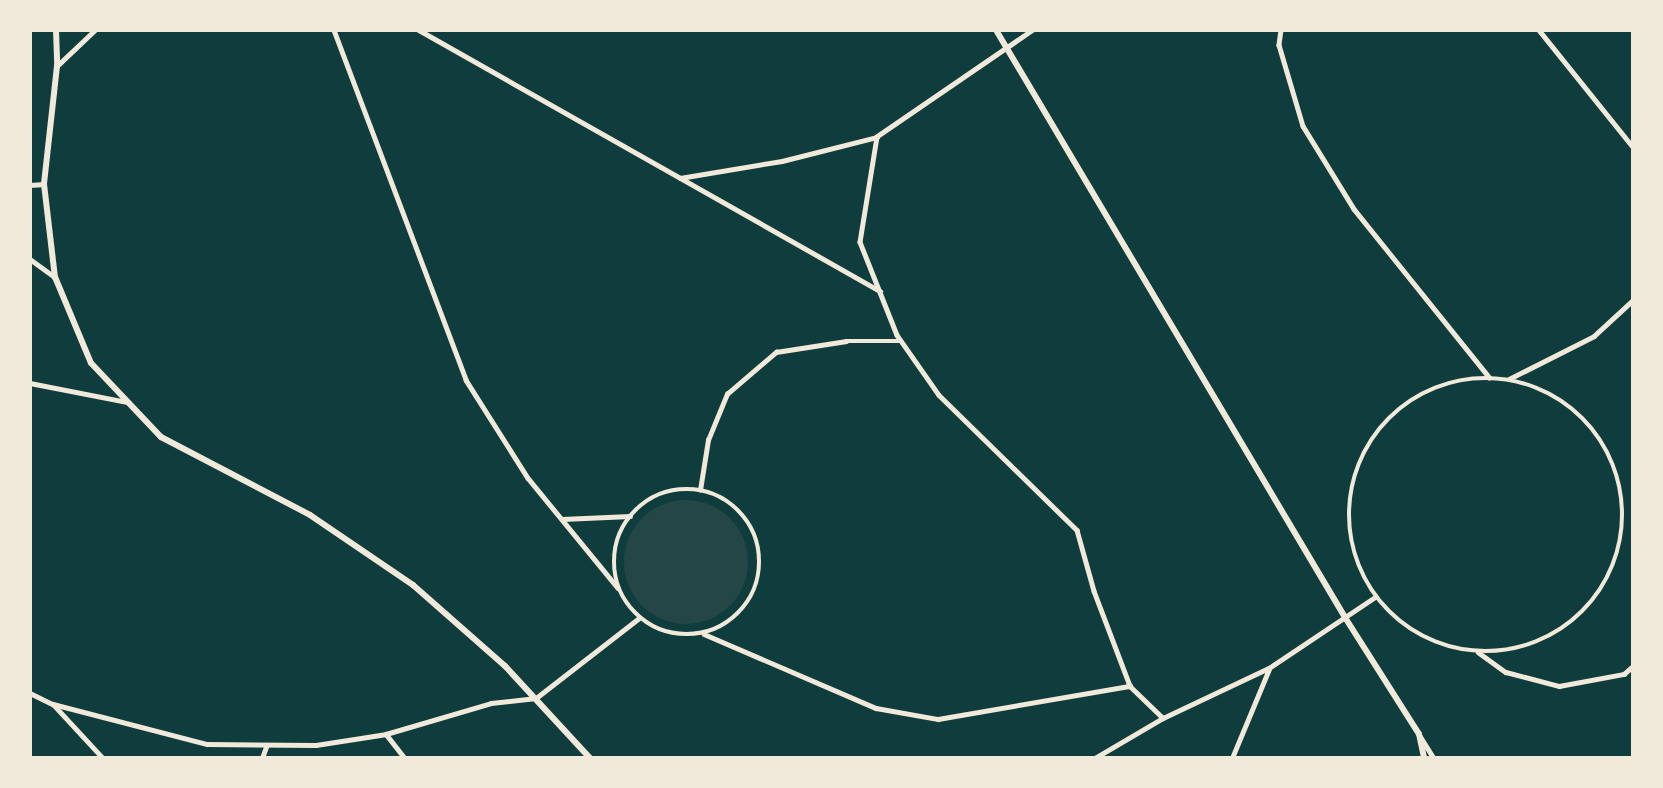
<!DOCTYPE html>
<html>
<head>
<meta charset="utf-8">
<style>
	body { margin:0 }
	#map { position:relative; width:1663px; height:788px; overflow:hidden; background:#0f3d3e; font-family:Roboto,sans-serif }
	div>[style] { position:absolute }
	.green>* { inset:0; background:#244646 }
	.round { border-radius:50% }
	.service>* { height:4.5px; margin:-2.25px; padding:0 2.25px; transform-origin:2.25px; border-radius:2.25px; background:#f1e9da }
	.service>.ring { margin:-2.25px; padding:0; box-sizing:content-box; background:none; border:4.5px solid #f1e9da; border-radius:50% }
	.minor>* { height:6px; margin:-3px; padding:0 3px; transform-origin:3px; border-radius:3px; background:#f1e9da }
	span { translate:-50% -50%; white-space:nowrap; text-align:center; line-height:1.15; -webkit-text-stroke:4.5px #f1e9da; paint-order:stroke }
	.frame { position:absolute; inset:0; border:32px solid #f1e9da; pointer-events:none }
</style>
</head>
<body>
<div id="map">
	<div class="green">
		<div class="round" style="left:624px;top:500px;width:124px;height:124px"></div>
	</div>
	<div class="service">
		<div style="left:334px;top:30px;width:374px;rotate:69.3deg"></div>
		<div style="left:466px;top:380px;width:116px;rotate:57.7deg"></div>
		<div style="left:528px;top:478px;width:142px;rotate:50.7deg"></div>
		<div style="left:419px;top:30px;width:530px;rotate:29.52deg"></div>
		<div style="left:1033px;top:30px;width:189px;rotate:145.6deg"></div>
		<div style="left:877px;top:137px;width:106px;rotate:99.2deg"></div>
		<div style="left:860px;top:242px;width:100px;rotate:68.3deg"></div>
		<div style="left:897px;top:335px;width:73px;rotate:55deg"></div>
		<div style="left:939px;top:395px;width:193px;rotate:44.4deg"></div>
		<div style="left:1077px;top:530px;width:63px;rotate:74.4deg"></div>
		<div style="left:1094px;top:591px;width:102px;rotate:69.2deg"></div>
		<div style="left:1130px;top:686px;width:46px;rotate:44.1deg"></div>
		<div style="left:1281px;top:30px;width:15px;rotate:98deg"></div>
		<div style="left:1279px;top:45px;width:84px;rotate:73.5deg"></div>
		<div style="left:1303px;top:126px;width:97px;rotate:58.4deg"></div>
		<div style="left:1354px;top:209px;width:216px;rotate:51.2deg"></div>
		<div style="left:1539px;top:30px;width:150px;rotate:51.2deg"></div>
		<div style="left:57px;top:66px;width:52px;rotate:-43.5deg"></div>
		<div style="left:680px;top:178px;width:103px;rotate:-9.5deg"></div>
		<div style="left:782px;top:161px;width:98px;rotate:-14.2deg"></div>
		<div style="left:30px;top:185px;width:14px;rotate:-4deg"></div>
		<div style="left:30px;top:259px;width:31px;rotate:36deg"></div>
		<div class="ring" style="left:1349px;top:378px;width:269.5px;height:269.5px"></div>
		<div style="left:1509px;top:379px;width:95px;rotate:-26.8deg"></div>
		<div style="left:1594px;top:336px;width:53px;rotate:-42.7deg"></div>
		<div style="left:30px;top:383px;width:99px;rotate:11.1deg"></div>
		<div class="ring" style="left:614px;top:489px;width:141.5px;height:141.5px"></div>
		<div style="left:700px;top:490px;width:51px;rotate:-80.9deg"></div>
		<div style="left:708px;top:440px;width:50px;rotate:-67.6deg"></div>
		<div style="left:727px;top:394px;width:65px;rotate:-40.6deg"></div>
		<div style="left:776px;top:352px;width:71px;rotate:-8.9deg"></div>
		<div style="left:846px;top:341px;width:55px"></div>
		<div style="left:562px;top:519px;width:68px;rotate:-2.5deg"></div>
		<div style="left:704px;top:634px;width:187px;rotate:23.3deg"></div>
		<div style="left:876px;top:708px;width:63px;rotate:10.1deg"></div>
		<div style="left:938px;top:719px;width:195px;rotate:-9.8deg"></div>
		<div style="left:1478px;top:652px;width:34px;rotate:36deg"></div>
		<div style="left:1506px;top:672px;width:55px;rotate:14.8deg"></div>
		<div style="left:1559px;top:686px;width:66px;rotate:-10.5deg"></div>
		<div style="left:1624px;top:674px;width:12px;rotate:-42deg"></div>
		<div style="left:30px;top:693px;width:25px;rotate:26deg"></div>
		<div style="left:53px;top:704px;width:159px;rotate:14.6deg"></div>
		<div style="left:207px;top:744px;width:109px;rotate:0.5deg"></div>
		<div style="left:316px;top:745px;width:71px;rotate:-8.9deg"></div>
		<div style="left:386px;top:734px;width:109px;rotate:-16.4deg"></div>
		<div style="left:491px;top:703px;width:45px;rotate:-6.3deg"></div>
		<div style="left:536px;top:698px;width:130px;rotate:-37.8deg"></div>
		<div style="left:53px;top:704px;width:74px;rotate:47.2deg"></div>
		<div style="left:386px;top:734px;width:31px;rotate:52deg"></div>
		<div style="left:1420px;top:736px;width:26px;rotate:58deg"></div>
		<div style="left:262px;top:758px;width:12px;rotate:-70deg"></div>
		<div style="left:1095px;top:758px;width:79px;rotate:-30.5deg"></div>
		<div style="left:1163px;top:718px;width:117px;rotate:-25.3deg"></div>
		<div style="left:1269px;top:668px;width:128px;rotate:-33.8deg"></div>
		<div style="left:1232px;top:758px;width:96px;rotate:-67.4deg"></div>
	</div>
	<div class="minor">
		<div style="left:56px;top:30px;width:36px;rotate:88deg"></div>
		<div style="left:57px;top:66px;width:119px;rotate:96.3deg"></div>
		<div style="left:44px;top:184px;width:94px;rotate:83.3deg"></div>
		<div style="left:55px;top:277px;width:93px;rotate:67.3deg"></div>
		<div style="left:91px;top:363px;width:102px;rotate:46.6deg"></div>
		<div style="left:161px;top:437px;width:168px;rotate:27.6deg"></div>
		<div style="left:310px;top:515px;width:125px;rotate:34.2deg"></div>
		<div style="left:413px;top:585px;width:123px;rotate:41.4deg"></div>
		<div style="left:505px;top:666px;width:125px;rotate:47.3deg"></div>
		<div style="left:996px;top:30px;width:685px;rotate:59.28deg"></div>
		<div style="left:1346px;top:619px;width:136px;rotate:57.6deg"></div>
		<div style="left:1419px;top:734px;width:25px;rotate:78deg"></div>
	</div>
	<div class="frame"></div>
</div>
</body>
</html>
